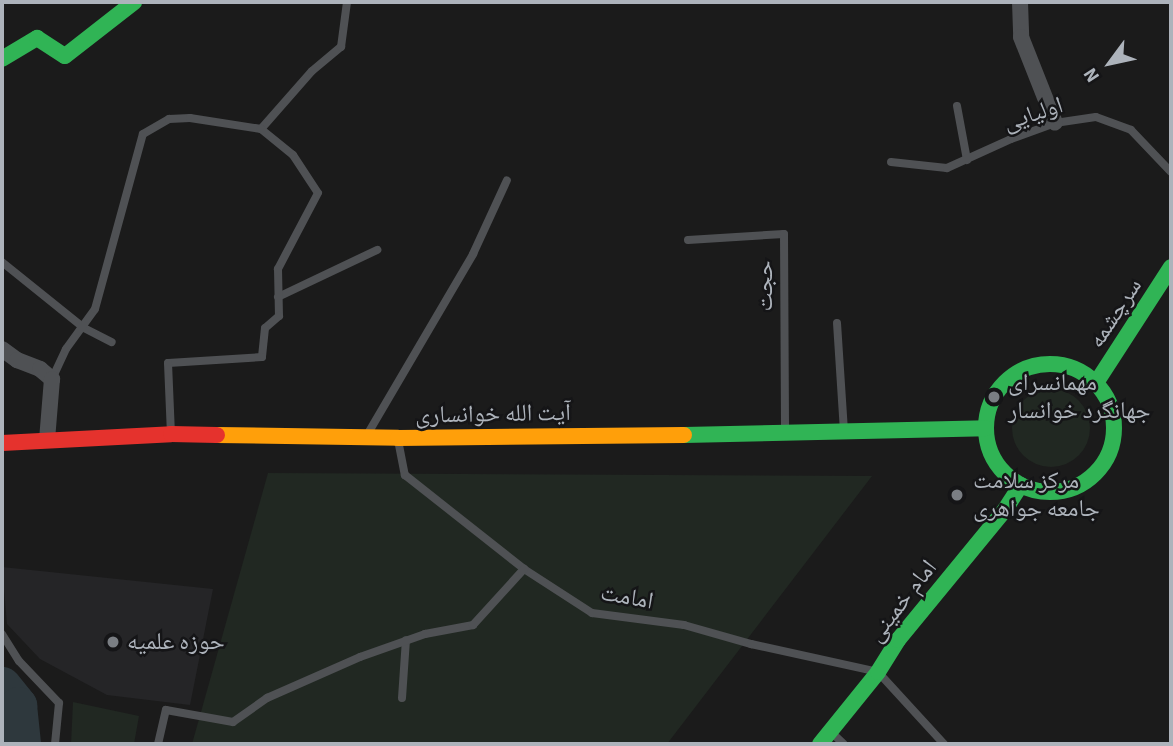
<!DOCTYPE html>
<html>
<head>
<meta charset="utf-8">
<style>
	body { margin:0 }
	#map { position:relative; width:1173px; height:746px; overflow:hidden; background:#1b1b1b; font-family:"Source Sans 3","Noto Naskh Arabic",sans-serif }
	div>[style] { position:absolute }
	.built>* { inset:0; background:#252527 }
	.green>* { inset:0; background:#212822 }
	.round { border-radius:50% }
	.river>* { height:37px; margin:-18.5px; padding:0 18.5px; transform-origin:18.5px; border-radius:18.5px; background:#2e383d }
	.lane>* { height:8px; margin:-4px; padding:0 4px; transform-origin:4px; border-radius:4px; background:#4f5154 }
	.street>* { height:16px; margin:-8px; padding:0 8px; transform-origin:8px; border-radius:8px; background:#4f5154 }
	.fast>* { height:16px; margin:-8px; padding:0 8px; transform-origin:8px; border-radius:8px; background:#30b455 }
	.fast>.ring { margin:-8px; padding:0; box-sizing:content-box; background:none; border:16px solid #30b455; border-radius:50% }
	.slow>* { height:16px; margin:-8px; padding:0 8px; transform-origin:8px; border-radius:8px; background:#ff9f0a }
	.jam>* { height:16px; margin:-8px; padding:0 8px; transform-origin:8px; border-radius:8px; background:#e5322d }
	.dots>* { width:19px; height:19px; translate:-50% -50%; box-sizing:border-box; border:4px solid #151517; border-radius:50% }
	span { translate:-50% -50%; white-space:nowrap; text-align:center; line-height:1.15; -webkit-text-stroke:5px #151517; paint-order:stroke }
	.street-label { font-size:24px; color:#adb3bb }
	.poi-label { font-size:24px; color:#adb3bb }
	.left { translate:0 -50%; text-align:left }
	.frame { position:absolute; inset:0; border:4px solid #adb3bb; pointer-events:none }
	.north { position:absolute; left:1075px; top:28px; width:70px; height:70px; -webkit-text-stroke:5px #151517; paint-order:stroke; rotate:237deg; font-size:19px; font-weight:700; line-height:28px; text-align:center; color:#adb3bb }
	.north::after { content:''; display:block; margin:auto; width:24px; height:32px; background:#adb3bb; clip-path:polygon(50% 0,100% 100%,50% 72%,0 100%) }
</style>
</head>
<body>
<div id="map">
	<div class="built">
		<div style="clip-path:polygon(2px 567px,213px 589px,190px 705px,107px 695px,40px 659px,7px 624px)"></div>
	</div>
	<div class="green">
		<div class="round" style="left:1012px;top:389px;width:78px;height:78px"></div>
		<div style="clip-path:polygon(268px 473px,872px 476px,667px 744px,192px 744px)"></div>
		<div style="clip-path:polygon(73px 702px,139px 716px,134px 744px,71px 744px)"></div>
	</div>
	<div class="river">
		<div style="left:2px;top:685px;width:26px;rotate:51deg"></div>
		<div style="left:18px;top:705px;width:39px;rotate:84deg"></div>
	</div>
	<div class="lane">
		<div style="left:957px;top:106px;width:55px;rotate:79.5deg"></div>
		<div style="left:261px;top:129px;width:77px;rotate:-48.7deg"></div>
		<div style="left:312px;top:71px;width:38px;rotate:-40deg"></div>
		<div style="left:341px;top:47px;width:45px;rotate:-82.4deg"></div>
		<div style="left:891px;top:162px;width:56px;rotate:6.1deg"></div>
		<div style="left:947px;top:168px;width:70px;rotate:-24.4deg"></div>
		<div style="left:1011px;top:139px;width:47px;rotate:-20deg"></div>
		<div style="left:1055px;top:123px;width:41px;rotate:-8.3deg"></div>
		<div style="left:1096px;top:117px;width:37px;rotate:20deg"></div>
		<div style="left:1131px;top:130px;width:58px;rotate:46.4deg"></div>
		<div style="left:688px;top:240px;width:96px;rotate:-3.6deg"></div>
		<div style="left:784px;top:234px;width:197px;rotate:89.7deg"></div>
		<div style="left:2px;top:262px;width:105px;rotate:38.8deg"></div>
		<div style="left:84px;top:328px;width:31px;rotate:27deg"></div>
		<div style="left:278px;top:297px;width:110px;rotate:-25.4deg"></div>
		<div style="left:837px;top:323px;width:107px;rotate:86.3deg"></div>
		<div style="left:52px;top:379px;width:33px;rotate:-65deg"></div>
		<div style="left:66px;top:349px;width:49px;rotate:-54.1deg"></div>
		<div style="left:95px;top:309px;width:181px;rotate:-74.7deg"></div>
		<div style="left:143px;top:134px;width:30px;rotate:-30deg"></div>
		<div style="left:169px;top:119px;width:21px;rotate:-3deg"></div>
		<div style="left:190px;top:118px;width:72px;rotate:8.8deg"></div>
		<div style="left:261px;top:129px;width:41px;rotate:39.1deg"></div>
		<div style="left:293px;top:155px;width:45px;rotate:56.7deg"></div>
		<div style="left:318px;top:193px;width:86px;rotate:117.8deg"></div>
		<div style="left:278px;top:269px;width:47px;rotate:88.8deg"></div>
		<div style="left:279px;top:316px;width:18px;rotate:139deg"></div>
		<div style="left:265px;top:328px;width:29px;rotate:96deg"></div>
		<div style="left:262px;top:357px;width:94px;rotate:176.3deg"></div>
		<div style="left:168px;top:363px;width:71px;rotate:87.6deg"></div>
		<div style="left:367px;top:435px;width:210px;rotate:-59.6deg"></div>
		<div style="left:473px;top:254px;width:81px;rotate:-65.3deg"></div>
		<div style="left:398px;top:440px;width:36px;rotate:79deg"></div>
		<div style="left:405px;top:475px;width:152px;rotate:38.3deg"></div>
		<div style="left:524px;top:569px;width:81px;rotate:32.9deg"></div>
		<div style="left:592px;top:613px;width:93px;rotate:7.4deg"></div>
		<div style="left:684px;top:625px;width:70px;rotate:15.8deg"></div>
		<div style="left:751px;top:644px;width:130px;rotate:12.4deg"></div>
		<div style="left:878px;top:672px;width:98px;rotate:47.5deg"></div>
		<div style="left:2px;top:634px;width:32px;rotate:58deg"></div>
		<div style="left:19px;top:661px;width:58px;rotate:46.4deg"></div>
		<div style="left:59px;top:703px;width:41px;rotate:95.6deg"></div>
		<div style="left:402px;top:698px;width:58px;rotate:-86.1deg"></div>
		<div style="left:832px;top:733px;width:16px;rotate:43deg"></div>
		<div style="left:158px;top:744px;width:35px;rotate:-77deg"></div>
		<div style="left:166px;top:710px;width:68px;rotate:10.2deg"></div>
		<div style="left:233px;top:722px;width:42px;rotate:-35.2deg"></div>
		<div style="left:267px;top:698px;width:102px;rotate:-23.8deg"></div>
		<div style="left:360px;top:657px;width:69px;rotate:-19.5deg"></div>
		<div style="left:425px;top:634px;width:49px;rotate:-10.6deg"></div>
		<div style="left:473px;top:625px;width:76px;rotate:-47.7deg"></div>
	</div>
	<div class="street">
		<div style="left:1020px;top:2px;width:35px;rotate:88deg"></div>
		<div style="left:1021px;top:37px;width:92px;rotate:68.4deg"></div>
		<div style="left:2px;top:349px;width:19px;rotate:36deg"></div>
		<div style="left:17px;top:360px;width:25px;rotate:21deg"></div>
		<div style="left:40px;top:369px;width:16px;rotate:40deg"></div>
		<div style="left:52px;top:379px;width:61px;rotate:94.7deg"></div>
	</div>
	<div class="fast">
		<div style="left:2px;top:59px;width:41px;rotate:-31deg"></div>
		<div style="left:37px;top:38px;width:33px;rotate:33deg"></div>
		<div style="left:65px;top:56px;width:88px;rotate:-38deg"></div>
		<div class="ring" style="left:986px;top:364px;width:112px;height:112px"></div>
		<div style="left:1096px;top:383px;width:138px;rotate:-57.1deg"></div>
		<div style="left:684px;top:435px;width:302px;rotate:-1.3deg"></div>
		<div style="left:820px;top:744px;width:92px;rotate:-51.1deg"></div>
		<div style="left:878px;top:672px;width:38px;rotate:-58deg"></div>
		<div style="left:898px;top:640px;width:167px;rotate:-50.6deg"></div>
		<div style="left:1004px;top:511px;width:31px;rotate:-57deg"></div>
	</div>
	<div class="slow">
		<div style="left:217px;top:435px;width:181px;rotate:0.9deg"></div>
		<div style="left:398px;top:438px;width:286px;rotate:-0.6deg"></div>
	</div>
	<div class="jam">
		<div style="left:2px;top:443px;width:169px;rotate:-3deg"></div>
		<div style="left:171px;top:434px;width:46px;rotate:1.2deg"></div>
	</div>
	<div class="dots">
		<div style="left:994px;top:397px;background:#7a7e83"></div>
		<div style="left:957px;top:495px;background:#7a7e83"></div>
		<div style="left:113px;top:642px;background:#7a7e83"></div>
	</div>
	<div class="street-label">
		<span style="left:1033px;top:114px;rotate:-18deg">اولیایی</span>
		<span style="left:765px;top:286px;rotate:-90deg">حجت</span>
		<span style="left:1115px;top:313px;rotate:-57deg">سرچشمه</span>
		<span style="left:493px;top:414px;rotate:-1deg">آیت الله خوانساری</span>
		<span style="left:627px;top:597px;rotate:10deg">امامت</span>
		<span style="left:902px;top:601px;rotate:-52deg">امام خمینی</span>
	</div>
	<div class="poi-label">
		<span class="left" style="left:1008px;top:397px">مهمانسرای<br>جهانگرد خوانسار</span>
		<span class="left" style="left:973px;top:495px">مرکز سلامت<br>جامعه جواهری</span>
		<span class="left" style="left:127px;top:642px">حوزه علمیه</span>
	</div>
	<div class="frame"></div>
	<div class="north">N</div>
</div>
</body>
</html>
